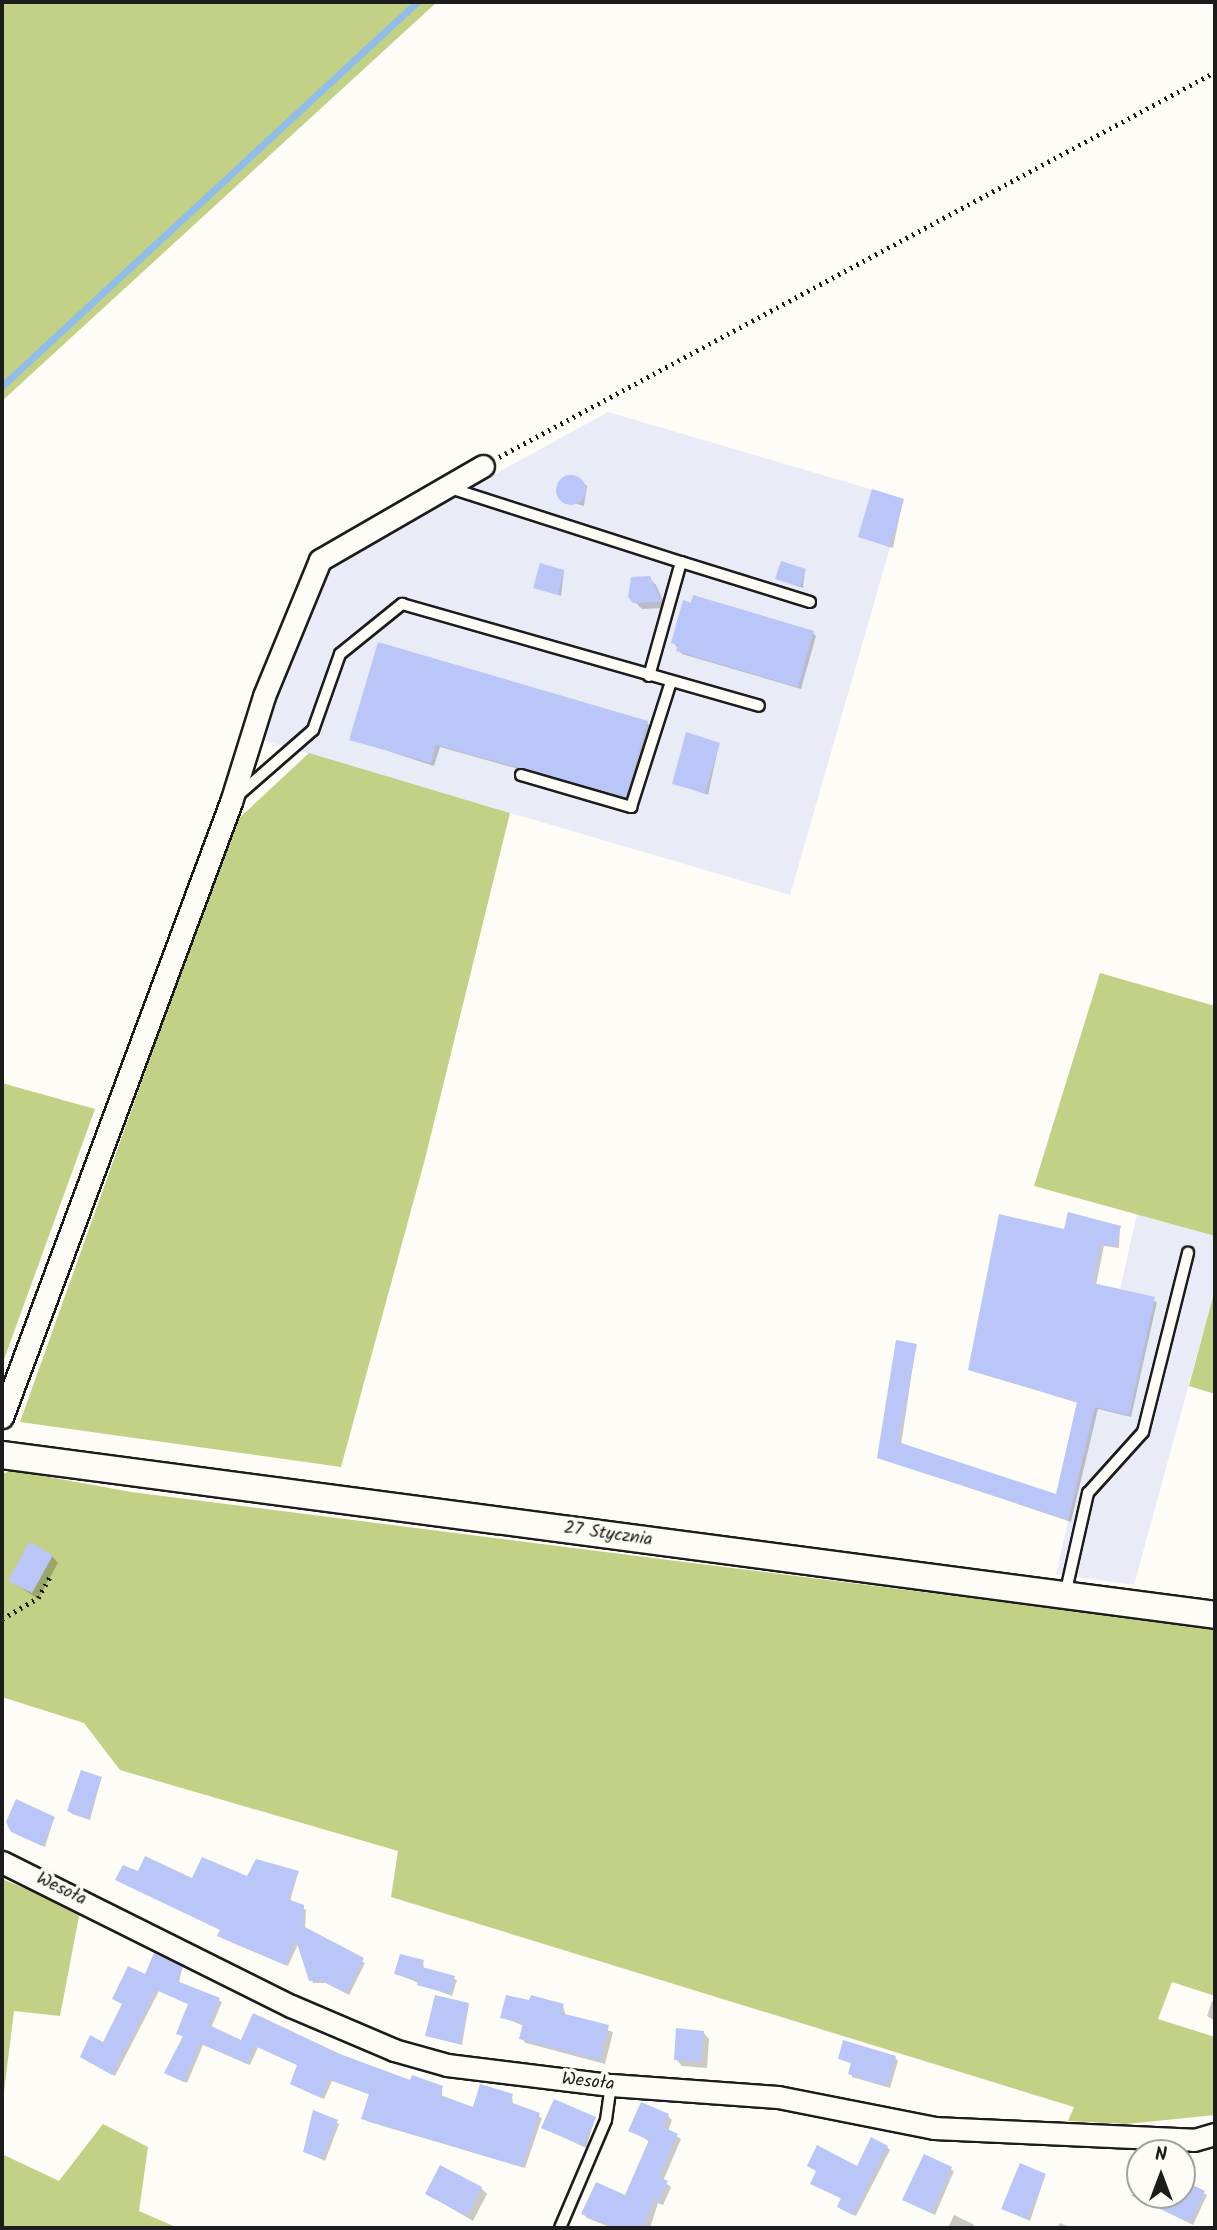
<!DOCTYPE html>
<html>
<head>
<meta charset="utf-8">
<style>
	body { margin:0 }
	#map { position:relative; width:1217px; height:2230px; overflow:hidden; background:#fdfcf7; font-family:Kalam,sans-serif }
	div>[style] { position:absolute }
	.built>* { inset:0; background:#e9ecf7 }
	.green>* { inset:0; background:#c2d185 }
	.shadow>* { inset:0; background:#0003 }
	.stream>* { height:7px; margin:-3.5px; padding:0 3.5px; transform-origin:3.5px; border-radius:3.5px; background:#90bde9 }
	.building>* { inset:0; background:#bac6f7 }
	.round { border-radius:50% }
	.path>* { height:4.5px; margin-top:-2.25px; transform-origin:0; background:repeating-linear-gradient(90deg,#1c1c1c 0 2px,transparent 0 7px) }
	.roads { filter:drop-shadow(2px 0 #1c1c1c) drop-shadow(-2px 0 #1c1c1c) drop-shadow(0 2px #1c1c1c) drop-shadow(0 -2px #1c1c1c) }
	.service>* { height:10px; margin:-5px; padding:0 5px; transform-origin:5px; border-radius:5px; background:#fdfcf7 }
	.minor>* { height:21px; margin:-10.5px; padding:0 10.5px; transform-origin:10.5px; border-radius:10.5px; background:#fdfcf7 }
	.tertiary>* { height:26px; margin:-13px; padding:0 13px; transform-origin:13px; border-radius:13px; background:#fdfcf7 }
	span { translate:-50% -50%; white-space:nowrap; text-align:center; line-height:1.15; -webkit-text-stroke:7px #fdfcf7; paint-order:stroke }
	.street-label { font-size:18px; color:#1c1c1c }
	.frame { position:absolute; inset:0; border:4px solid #1c1c1c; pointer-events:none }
	.north { position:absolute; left:1126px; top:2139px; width:70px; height:70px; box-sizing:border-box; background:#fdfcf7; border:2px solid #a3a29f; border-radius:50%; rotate:0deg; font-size:19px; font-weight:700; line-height:28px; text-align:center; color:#1c1c1c }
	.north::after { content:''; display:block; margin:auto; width:24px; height:32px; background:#1c1c1c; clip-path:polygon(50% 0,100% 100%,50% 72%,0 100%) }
</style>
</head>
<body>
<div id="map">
	<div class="built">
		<div style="clip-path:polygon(608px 412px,904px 499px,790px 895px,262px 740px,328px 566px)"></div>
		<div style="clip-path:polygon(1137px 1214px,1215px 1236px,1215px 1289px,1134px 1585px,1056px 1574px)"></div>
	</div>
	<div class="green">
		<div style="clip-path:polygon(2px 2px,437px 2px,2px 401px)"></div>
		<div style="clip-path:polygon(309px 753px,510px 813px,425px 1159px,341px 1467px,20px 1422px,234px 823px)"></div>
		<div style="clip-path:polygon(1100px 973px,1215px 1006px,1215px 1236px,1034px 1186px)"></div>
		<div style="clip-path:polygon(2px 1083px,95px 1109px,2px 1365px)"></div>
		<div style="clip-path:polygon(1215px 1289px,1215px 1394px,1189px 1386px)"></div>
		<div style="clip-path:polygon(11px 1470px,131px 1492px,1215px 1629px,1215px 1996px,1172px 1982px,1158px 2019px,1215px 2037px,1215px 2115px,1126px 2124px,1068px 2121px,1074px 2107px,391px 1897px,398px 1851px,120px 1770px,84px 1723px,2px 1697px,2px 1475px)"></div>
		<div style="clip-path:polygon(2px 1879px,80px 1911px,60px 2016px,14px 2011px,2px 2107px)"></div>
		<div style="clip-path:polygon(103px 2124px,148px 2147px,139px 2211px,178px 2228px,2px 2228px,2px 2154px,59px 2181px)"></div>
	</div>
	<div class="shadow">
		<div style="clip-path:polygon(576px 477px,587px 486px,584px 506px,560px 499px,563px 478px)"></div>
		<div style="clip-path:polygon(903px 500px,893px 548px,860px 537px)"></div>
		<div style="clip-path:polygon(805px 570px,803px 588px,777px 579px)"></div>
		<div style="clip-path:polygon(564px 571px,561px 596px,535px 587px)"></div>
		<div style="clip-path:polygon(649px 578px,656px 585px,666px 608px,642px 609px,635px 602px)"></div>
		<div style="clip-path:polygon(813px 633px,816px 636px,801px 689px,682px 654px,673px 642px)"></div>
		<div style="clip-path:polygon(647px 723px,650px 726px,629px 800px,440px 747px,434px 766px,351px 739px)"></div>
		<div style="clip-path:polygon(719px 744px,708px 795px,674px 783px)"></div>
		<div style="clip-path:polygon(1120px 1227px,1119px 1248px,1104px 1246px,1096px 1285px,1157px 1302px,1131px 1417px,1098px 1409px,1071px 1522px,879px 1457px,916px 1345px,901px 1445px,1057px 1496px,1078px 1403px,970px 1370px,1066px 1231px)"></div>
		<div style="clip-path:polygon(52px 1556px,58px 1563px,38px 1599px,10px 1580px)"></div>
		<div style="clip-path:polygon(101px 1779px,90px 1820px,72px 1814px,69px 1811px)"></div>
		<div style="clip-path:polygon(54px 1818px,45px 1847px,12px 1831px)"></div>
		<div style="clip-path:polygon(138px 1873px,193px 1880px,298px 1873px,290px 1901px,306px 1910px,305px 1929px,365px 1963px,349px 1995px,326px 1983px,313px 1983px,299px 1942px,288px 1966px,222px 1938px,222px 1930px,117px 1880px)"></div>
		<div style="clip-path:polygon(423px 1961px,424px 1969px,457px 1980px,452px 1996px,396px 1974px)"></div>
		<div style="clip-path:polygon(182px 1968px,179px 1983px,222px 2002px,211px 2028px,242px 2042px,339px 2056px,411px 2082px,442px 2088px,442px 2098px,474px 2109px,512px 2095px,513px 2105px,542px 2118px,525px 2168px,366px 2121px,371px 2095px,332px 2081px,324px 2099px,292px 2084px,299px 2066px,258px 2047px,250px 2065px,203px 2045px,187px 2083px,169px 2075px,184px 2037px,178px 2033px,190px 2005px,159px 1991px,115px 2076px,84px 2059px,104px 2044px,146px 1976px)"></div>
		<div style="clip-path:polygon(1212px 2001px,1215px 2002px,1215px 2021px,1207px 2016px)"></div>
		<div style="clip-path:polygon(469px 2004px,462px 2045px,427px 2036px)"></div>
		<div style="clip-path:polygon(563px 2006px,566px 2016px,613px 2032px,605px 2064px,526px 2043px,521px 2038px,524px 2026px,502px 2017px)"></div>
		<div style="clip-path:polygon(703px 2032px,709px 2039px,707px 2068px,682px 2066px,676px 2059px)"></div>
		<div style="clip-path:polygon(840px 2058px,895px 2058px,898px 2061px,890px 2088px,852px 2077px,852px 2064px)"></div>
		<div style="clip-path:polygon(314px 2112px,339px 2124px,325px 2161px,305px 2151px)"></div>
		<div style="clip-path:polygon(668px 2116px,672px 2120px,668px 2131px,681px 2139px,663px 2181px,671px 2187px,663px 2205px,658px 2203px,650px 2228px,612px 2228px,587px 2218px,583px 2213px,626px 2197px,650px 2142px,631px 2130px)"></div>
		<div style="clip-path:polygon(595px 2118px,586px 2148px,543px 2128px)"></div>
		<div style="clip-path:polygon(887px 2147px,890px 2150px,856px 2216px,841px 2209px,842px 2199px,812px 2184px,818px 2172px,809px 2166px,858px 2168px)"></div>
		<div style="clip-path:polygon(924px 2156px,954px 2171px,935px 2215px,907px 2202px)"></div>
		<div style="clip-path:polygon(1045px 2176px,1030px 2221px,1003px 2209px)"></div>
		<div style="clip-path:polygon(1182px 2182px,1207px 2195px,1193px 2225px,1154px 2205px,1159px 2195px,1182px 2195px)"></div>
		<div style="clip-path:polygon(481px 2188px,487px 2194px,473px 2221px,427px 2194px)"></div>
		<div style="clip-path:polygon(954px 2215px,973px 2224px,975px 2228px,948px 2228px)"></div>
		<div style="clip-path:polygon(1060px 2223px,1072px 2228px,1057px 2228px)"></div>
	</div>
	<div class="stream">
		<div style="left:2px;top:386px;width:565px;rotate:-42.78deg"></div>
	</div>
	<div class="building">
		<div class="round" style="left:556px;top:475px;width:30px;height:30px"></div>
		<div style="clip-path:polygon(872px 489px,904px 499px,890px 547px,858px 537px)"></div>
		<div style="clip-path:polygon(781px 561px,806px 569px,800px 587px,775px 579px)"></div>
		<div style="clip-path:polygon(540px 563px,564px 570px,558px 595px,533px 588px)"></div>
		<div style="clip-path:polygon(650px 576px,662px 602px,633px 603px,628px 597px,631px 577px)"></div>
		<div style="clip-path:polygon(693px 595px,814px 631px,798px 687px,676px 651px,678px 645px,671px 643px,683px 600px,691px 603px)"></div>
		<div style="clip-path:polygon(378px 642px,648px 721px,626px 797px,436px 745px,431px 763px,349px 740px)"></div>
		<div style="clip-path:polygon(686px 732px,720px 743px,705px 793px,672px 784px)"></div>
		<div style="clip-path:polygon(1068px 1212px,1121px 1226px,1116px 1246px,1101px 1244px,1093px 1283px,1155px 1297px,1129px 1415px,1095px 1407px,1068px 1520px,877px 1458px,896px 1340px,917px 1344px,898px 1442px,1056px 1494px,1077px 1402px,968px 1370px,999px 1214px,1064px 1229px)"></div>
		<div style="clip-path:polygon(29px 1542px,53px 1555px,32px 1593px,8px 1581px)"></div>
		<div style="clip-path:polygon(81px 1770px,102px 1777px,88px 1819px,67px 1811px)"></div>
		<div style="clip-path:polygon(16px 1799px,55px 1817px,42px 1846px,11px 1832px,6px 1822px)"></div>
		<div style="clip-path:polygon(145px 1856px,192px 1878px,202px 1857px,247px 1876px,256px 1859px,299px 1871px,288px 1899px,304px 1905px,303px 1926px,364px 1958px,346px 1993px,322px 1981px,309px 1981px,296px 1940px,285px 1965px,217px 1936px,220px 1930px,115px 1880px,123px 1865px,138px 1871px)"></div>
		<div style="clip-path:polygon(154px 1953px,183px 1967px,177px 1981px,220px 1998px,209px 2025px,241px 2040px,253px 2013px,340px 2054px,410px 2080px,412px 2075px,443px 2086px,440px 2095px,473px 2107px,480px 2084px,513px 2094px,510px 2102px,540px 2113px,522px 2167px,361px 2119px,369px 2094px,329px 2079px,321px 2098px,290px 2084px,297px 2065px,255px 2046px,247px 2064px,200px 2043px,184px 2082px,164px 2073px,183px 2036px,176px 2034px,188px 2004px,156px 1990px,112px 2075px,80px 2057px,90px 2035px,103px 2042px,122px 2004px,112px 1999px,128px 1966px,145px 1974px)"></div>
		<div style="clip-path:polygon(400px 1954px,424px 1960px,417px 1980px,394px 1974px)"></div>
		<div style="clip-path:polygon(422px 1967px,455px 1976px,450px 1994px,417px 1985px)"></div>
		<div style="clip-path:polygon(435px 1995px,469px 2003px,460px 2044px,425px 2036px)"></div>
		<div style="clip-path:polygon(506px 1995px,529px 2000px,531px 1995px,564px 2004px,561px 2013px,609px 2025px,600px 2060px,519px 2039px,523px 2023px,500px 2018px)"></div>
		<div style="clip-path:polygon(676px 2028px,704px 2031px,701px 2062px,674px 2060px)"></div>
		<div style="clip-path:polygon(843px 2040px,896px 2056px,887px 2086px,848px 2074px,851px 2063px,838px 2059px)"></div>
		<div style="clip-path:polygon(554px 2099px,596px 2117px,584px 2146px,541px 2128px)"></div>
		<div style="clip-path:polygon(641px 2102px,669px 2114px,663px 2127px,678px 2134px,659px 2177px,668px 2181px,658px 2202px,654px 2200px,644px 2228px,614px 2228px,581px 2214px,596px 2182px,625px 2195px,649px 2140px,628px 2131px)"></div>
		<div style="clip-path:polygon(313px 2110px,338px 2120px,322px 2159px,303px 2152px)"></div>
		<div style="clip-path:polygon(871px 2137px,888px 2146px,853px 2215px,837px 2207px,841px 2198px,810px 2184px,816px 2171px,807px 2166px,817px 2145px,857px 2166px)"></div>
		<div style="clip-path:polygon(924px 2154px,952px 2167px,932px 2213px,902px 2200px)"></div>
		<div style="clip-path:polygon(1020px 2163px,1046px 2174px,1027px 2219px,1001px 2209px)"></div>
		<div style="clip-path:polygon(440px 2165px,482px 2187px,467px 2216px,425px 2194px)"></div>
		<div style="clip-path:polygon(1182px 2180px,1205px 2191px,1190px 2223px,1130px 2195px,1182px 2195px)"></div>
	</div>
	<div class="path">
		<div style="left:499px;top:457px;width:813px;rotate:-28.27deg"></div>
		<div style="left:2px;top:1619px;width:42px;rotate:-30.3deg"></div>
		<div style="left:38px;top:1598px;width:25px;rotate:-61deg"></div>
	</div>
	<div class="roads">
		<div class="service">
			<div style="left:447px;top:487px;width:246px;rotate:17.8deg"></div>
			<div style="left:649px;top:676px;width:118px;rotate:-74.3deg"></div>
			<div style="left:681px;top:562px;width:135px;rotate:17.2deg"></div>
			<div style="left:521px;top:775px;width:115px;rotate:16.2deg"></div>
			<div style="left:631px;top:807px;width:131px;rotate:-72.3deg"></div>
			<div style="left:235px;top:798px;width:103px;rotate:-41.1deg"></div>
			<div style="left:313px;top:730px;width:81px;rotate:-70.4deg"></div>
			<div style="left:340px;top:654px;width:80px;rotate:-38.9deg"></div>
			<div style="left:402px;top:604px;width:371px;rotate:15.9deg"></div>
			<div style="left:1065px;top:1595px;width:105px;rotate:-77.3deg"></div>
			<div style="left:1088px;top:1493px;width:82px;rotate:-48deg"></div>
			<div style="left:1143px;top:1432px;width:185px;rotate:-75.9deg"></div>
			<div style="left:560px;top:2228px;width:117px;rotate:-66.9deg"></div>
			<div style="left:606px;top:2120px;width:35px;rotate:-82deg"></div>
		</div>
		<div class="minor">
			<div style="left:2px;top:1417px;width:656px;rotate:-69.58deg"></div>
			<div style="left:231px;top:802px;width:111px;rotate:-72.7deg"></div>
			<div style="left:264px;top:696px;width:147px;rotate:-67.6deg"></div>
			<div style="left:320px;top:560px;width:188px;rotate:-30deg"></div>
			<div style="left:2px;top:1862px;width:323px;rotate:26.5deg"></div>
			<div style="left:291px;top:2006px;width:112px;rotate:23.1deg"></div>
			<div style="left:394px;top:2050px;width:55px;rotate:15.8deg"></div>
			<div style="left:447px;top:2065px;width:165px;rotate:7deg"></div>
			<div style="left:611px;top:2085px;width:167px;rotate:4.1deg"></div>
			<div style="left:778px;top:2097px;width:159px;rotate:11.2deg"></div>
			<div style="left:934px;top:2128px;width:260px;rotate:2.6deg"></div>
			<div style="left:1194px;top:2140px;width:22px;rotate:-16deg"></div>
		</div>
		<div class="tertiary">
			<div style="left:2px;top:1455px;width:1224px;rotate:7.51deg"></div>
		</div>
	</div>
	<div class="street-label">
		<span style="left:608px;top:1535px;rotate:8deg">27 Stycznia</span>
		<span style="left:61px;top:1890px;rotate:26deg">Wesoła</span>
		<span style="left:588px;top:2083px;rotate:6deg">Wesoła</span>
	</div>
	<div class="frame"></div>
	<div class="north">N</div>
</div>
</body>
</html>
